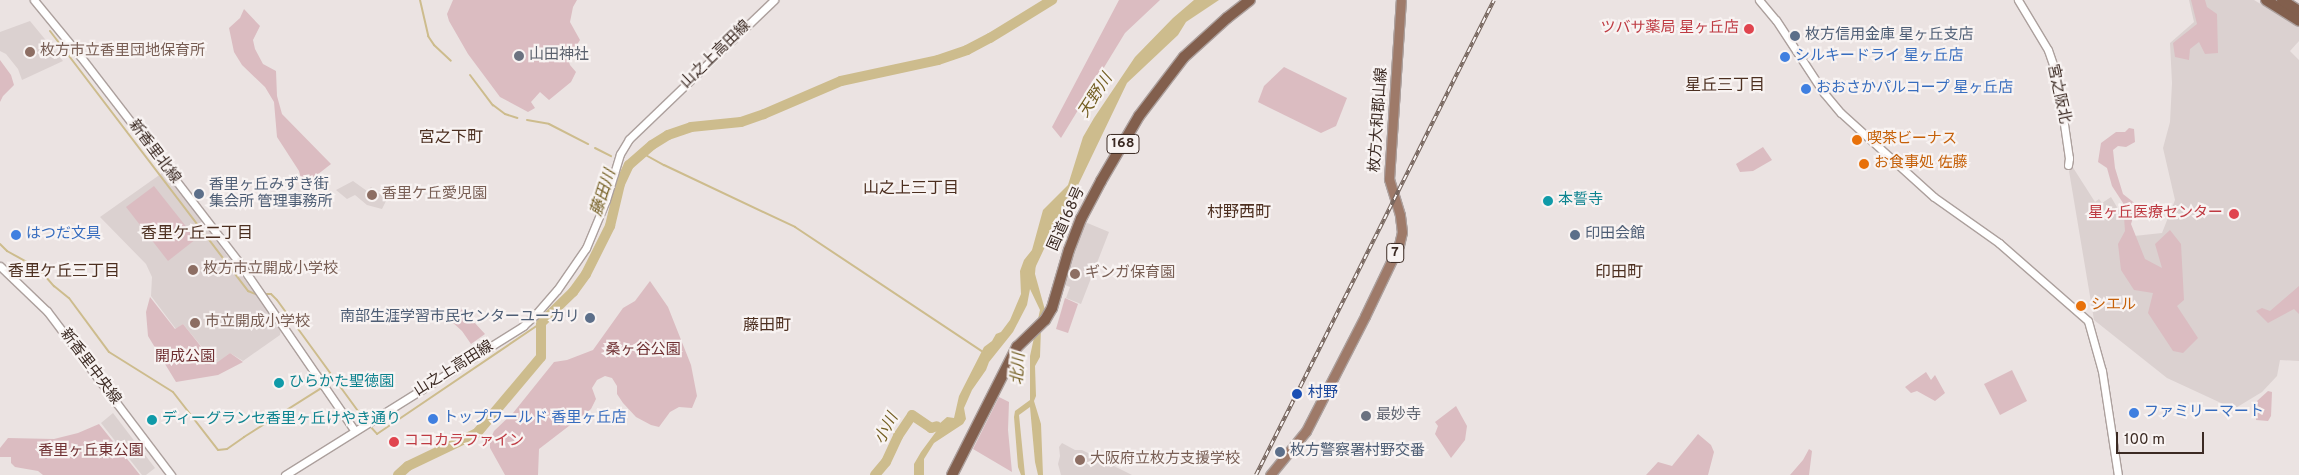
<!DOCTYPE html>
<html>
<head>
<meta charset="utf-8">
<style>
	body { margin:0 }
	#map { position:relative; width:2299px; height:475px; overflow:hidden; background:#ebe3e2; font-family:Overpass,"Noto Sans JP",sans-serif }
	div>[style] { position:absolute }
	.built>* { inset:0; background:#dbd1d0 }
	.green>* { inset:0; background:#dbbcc1 }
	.water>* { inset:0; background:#cdbc8d }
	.stream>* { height:2px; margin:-1px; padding:0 1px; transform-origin:1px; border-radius:1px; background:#cdbc8d }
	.river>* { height:10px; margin:-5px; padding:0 5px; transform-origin:5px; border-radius:5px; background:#cdbc8d }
	.roads { filter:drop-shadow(1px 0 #aca09d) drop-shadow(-1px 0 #aca09d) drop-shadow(0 1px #aca09d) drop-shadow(0 -1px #aca09d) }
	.tertiary>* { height:7px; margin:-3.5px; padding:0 3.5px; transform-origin:3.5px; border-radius:3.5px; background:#fff }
	.primary>* { height:9px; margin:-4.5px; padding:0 4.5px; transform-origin:4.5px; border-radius:4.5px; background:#9e7a69 }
	.trunk>* { height:10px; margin:-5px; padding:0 5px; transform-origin:5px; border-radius:5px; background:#825f4d }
	.rail>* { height:4px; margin-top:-2px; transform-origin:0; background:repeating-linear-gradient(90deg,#f8f3f2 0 5.5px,#76655d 0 11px); box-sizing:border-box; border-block:1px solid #76655d }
	.dots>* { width:14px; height:14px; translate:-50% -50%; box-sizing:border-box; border:2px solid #f8f3f2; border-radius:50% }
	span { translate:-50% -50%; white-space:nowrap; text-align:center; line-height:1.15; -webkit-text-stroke:4.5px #f8f3f2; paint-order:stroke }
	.shield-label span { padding:1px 4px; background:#f8f3f2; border:1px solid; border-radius:4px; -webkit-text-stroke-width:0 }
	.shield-label { font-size:14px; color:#3b2a23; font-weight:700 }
	.health-label { font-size:15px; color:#be3a42 }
	.right { translate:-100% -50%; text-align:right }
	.left { translate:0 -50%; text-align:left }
	.service-label { font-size:15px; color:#4e5e75 }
	.education-label { font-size:15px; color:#785e54 }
	.street-label { font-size:15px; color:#3b2a23 }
	.worship-label { font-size:15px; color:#5b616d }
	.shop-label { font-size:15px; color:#366cbe }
	.food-label { font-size:15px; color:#c56008 }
	.culture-label { font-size:15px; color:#0d838f }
	.park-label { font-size:15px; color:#6f3032 }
	.transit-label { font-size:15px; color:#164399 }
	.neighbourhood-label { font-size:16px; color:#4c2f20 }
	.water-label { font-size:16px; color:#735e21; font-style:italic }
	.scale { position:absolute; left:2116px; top:432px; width:88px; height:22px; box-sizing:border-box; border:2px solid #3b2a23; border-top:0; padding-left:6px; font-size:15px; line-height:18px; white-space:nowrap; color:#3b2a23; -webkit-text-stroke:4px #f8f3f2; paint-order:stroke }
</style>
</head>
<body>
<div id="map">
	<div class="built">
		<div style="clip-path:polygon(2189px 0,2254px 0,2299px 27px,2299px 41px,2290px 51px,2299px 60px,2299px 361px,2280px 360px,2277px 376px,2262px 392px,2234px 409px,2167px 378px,2094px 320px,2069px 171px,2072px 166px,2095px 202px,2099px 199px,2102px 203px,2111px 197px,2134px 236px,2162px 233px,2175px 200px,2163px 148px,2170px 122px,2172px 83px,2170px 43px,2194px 22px)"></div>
		<div style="clip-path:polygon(30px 21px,63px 61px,22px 80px,18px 69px,6px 54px,0 51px,0 32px)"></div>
		<div style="clip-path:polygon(165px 171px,281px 329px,280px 335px,243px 361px,230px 353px,216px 364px,183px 324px,176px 329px,151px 296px,152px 277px,146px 264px,100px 217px)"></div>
		<div style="clip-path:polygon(353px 181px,367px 191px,371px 187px,387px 199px,382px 209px,367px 205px,355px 195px,347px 199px,336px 190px)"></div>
		<div style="clip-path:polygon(1085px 222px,1109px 232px,1081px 304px,1066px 298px,1070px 287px,1062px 284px)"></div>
		<div style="clip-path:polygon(113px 413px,155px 468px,146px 475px,142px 475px,101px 423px)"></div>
		<div style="clip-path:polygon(1062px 443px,1075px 450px,1082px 450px,1132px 475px,1061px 475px,1058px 464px,1060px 456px,1059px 447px)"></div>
	</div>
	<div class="green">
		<div style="clip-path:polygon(453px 0,577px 0,573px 7px,570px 22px,580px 40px,568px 59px,570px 65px,576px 72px,571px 82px,549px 100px,540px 92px,531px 102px,535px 108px,528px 112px,500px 97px,468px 54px,449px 21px,447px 14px)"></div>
		<div style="clip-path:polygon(1119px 0,1160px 0,1125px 33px,1061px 138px,1052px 127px)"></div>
		<div style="clip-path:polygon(2191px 0,2205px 0,2207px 7px,2217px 14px,2218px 53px,2205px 54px,2199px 42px,2190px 49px,2189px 60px,2175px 57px,2173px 43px,2197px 24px)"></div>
		<div style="clip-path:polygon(244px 9px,260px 26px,253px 40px,255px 49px,263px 64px,276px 71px,277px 96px,282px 114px,331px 164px,303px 186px,299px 171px,277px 137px,274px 102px,265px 87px,242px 65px,234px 52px,229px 28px,240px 18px)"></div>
		<div style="clip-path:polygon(0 60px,11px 75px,14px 85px,3px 96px,0 102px)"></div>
		<div style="clip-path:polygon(1284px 67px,1347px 98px,1336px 126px,1321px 133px,1258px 102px,1264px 86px)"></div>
		<div style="clip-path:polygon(2129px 128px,2134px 129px,2135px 142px,2126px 147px,2118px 146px,2113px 150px,2115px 168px,2123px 194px,2137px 205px,2131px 224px,2145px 259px,2162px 268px,2155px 244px,2170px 230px,2181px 244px,2184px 300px,2177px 306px,2198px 338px,2183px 353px,2173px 351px,2148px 313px,2153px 293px,2134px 290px,2121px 270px,2118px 244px,2125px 231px,2123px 203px,2112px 186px,2107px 168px,2098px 162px,2101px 143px,2116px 132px,2125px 132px)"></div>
		<div style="clip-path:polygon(1763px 147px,1772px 160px,1753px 171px,1740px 172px,1736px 164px)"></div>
		<div style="clip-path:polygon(154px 186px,196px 239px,168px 261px,126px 207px)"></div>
		<div style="clip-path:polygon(650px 281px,668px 307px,691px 365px,697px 396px,692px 408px,679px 407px,670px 412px,659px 427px,651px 425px,636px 417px,623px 403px,617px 394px,617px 386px,612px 378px,605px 376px,597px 380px,592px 388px,596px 399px,591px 409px,539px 449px,538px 475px,505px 475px,490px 448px,490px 440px,494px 431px,513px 413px,554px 362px,567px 360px,593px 350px,623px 308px,635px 301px)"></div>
		<div style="clip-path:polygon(2299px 286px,2299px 314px,2294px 309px,2268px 323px,2256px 311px,2262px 308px,2270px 311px)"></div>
		<div style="clip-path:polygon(150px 297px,175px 329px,183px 324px,215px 364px,230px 353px,243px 362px,218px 375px,176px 382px,148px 336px,146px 312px)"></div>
		<div style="clip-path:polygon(1065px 298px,1078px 304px,1068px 333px,1056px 329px)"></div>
		<div style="clip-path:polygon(462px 309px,485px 334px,471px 344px,462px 331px,451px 321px)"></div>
		<div style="clip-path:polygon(2012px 370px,2027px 401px,2000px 415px,1984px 384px)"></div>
		<div style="clip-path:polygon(1926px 372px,1931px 380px,1935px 375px,1945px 393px,1935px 401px,1917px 391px,1911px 393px,1905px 387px)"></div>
		<div style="clip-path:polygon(2268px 391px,2272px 392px,2271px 416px,2268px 421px,2256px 420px,2257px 401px)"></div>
		<div style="clip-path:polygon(999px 397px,1009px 402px,1008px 430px,1012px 472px,973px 449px)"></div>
		<div style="clip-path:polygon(1456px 406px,1467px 426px,1465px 440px,1451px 458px,1435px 434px,1438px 426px,1435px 422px)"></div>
		<div style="clip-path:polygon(99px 424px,140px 475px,43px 475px,38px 471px,15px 467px,11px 463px,11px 457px,0 457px,0 448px,8px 438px,54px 439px,78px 433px)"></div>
		<div style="clip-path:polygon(1698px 434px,1711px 445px,1714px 452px,1708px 475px,1646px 475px,1658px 462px,1672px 466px)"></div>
		<div style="clip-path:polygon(1809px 449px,1812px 451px,1809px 475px,1790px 475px,1803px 460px)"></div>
	</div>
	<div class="water">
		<div style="clip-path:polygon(1194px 0,1219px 0,1186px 22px,1178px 35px,1127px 83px,1054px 235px,1037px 250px,1035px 274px,1045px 310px,1041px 328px,1040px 357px,1035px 366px,1036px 396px,1034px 401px,1041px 424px,1043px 475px,1038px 475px,1035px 462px,1030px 407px,1019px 415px,1025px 475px,1021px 475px,1018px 467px,1014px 417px,1015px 411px,1030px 400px,1030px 356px,1040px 310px,1030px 289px,1027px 305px,1013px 332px,989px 362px,986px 370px,972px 390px,964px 408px,966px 419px,963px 424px,934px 443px,924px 459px,924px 475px,914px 475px,914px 464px,921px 452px,938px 429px,944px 428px,932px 430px,924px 425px,925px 422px,931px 426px,939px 424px,947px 417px,954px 418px,959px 396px,984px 347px,992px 341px,996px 334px,1001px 332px,1010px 320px,1021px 294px,1020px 271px,1024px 260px,1032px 250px,1043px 210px,1068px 185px,1083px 137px,1094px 118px,1135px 57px,1173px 18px)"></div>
	</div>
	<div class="stream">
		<div style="left:420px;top:0;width:37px;rotate:77deg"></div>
		<div style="left:428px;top:36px;width:11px;rotate:56deg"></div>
		<div style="left:434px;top:45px;width:23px;rotate:43deg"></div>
		<div style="left:50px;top:31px;width:327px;rotate:52.7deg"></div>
		<div style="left:248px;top:291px;width:11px;rotate:22deg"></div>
		<div style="left:470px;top:75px;width:38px;rotate:53deg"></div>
		<div style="left:493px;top:105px;width:15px;rotate:37deg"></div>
		<div style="left:505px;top:114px;width:13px;rotate:18deg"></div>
		<div style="left:527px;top:120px;width:22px;rotate:10deg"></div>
		<div style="left:549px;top:124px;width:44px;rotate:27.1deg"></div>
		<div style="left:595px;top:148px;width:18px;rotate:27deg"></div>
		<div style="left:642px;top:153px;width:25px;rotate:29deg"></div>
		<div style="left:664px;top:165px;width:145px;rotate:25.3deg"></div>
		<div style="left:795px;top:227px;width:226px;rotate:33.6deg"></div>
		<div style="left:0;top:244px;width:10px;rotate:45deg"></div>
		<div style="left:7px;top:251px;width:37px;rotate:29deg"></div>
		<div style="left:39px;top:269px;width:23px;rotate:49deg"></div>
		<div style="left:54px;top:286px;width:19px;rotate:39deg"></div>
		<div style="left:69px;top:298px;width:67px;rotate:53.5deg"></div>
		<div style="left:109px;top:352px;width:75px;rotate:32deg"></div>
		<div style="left:173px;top:392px;width:73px;rotate:52.2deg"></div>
		<div style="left:218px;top:450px;width:9px;rotate:-6deg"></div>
		<div style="left:227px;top:449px;width:21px;rotate:-35deg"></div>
		<div style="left:244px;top:437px;width:90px;rotate:-32.3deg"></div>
		<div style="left:263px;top:294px;width:8px"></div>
		<div style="left:271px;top:294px;width:8px;rotate:45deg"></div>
		<div style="left:277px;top:300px;width:151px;rotate:53.9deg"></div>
		<div style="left:369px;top:425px;width:12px;rotate:48deg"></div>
		<div style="left:377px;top:434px;width:198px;rotate:-34.1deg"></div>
	</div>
	<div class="river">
		<div style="left:1031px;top:265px;width:33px;rotate:-65deg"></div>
		<div style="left:398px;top:475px;width:13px;rotate:-42deg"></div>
		<div style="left:408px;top:466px;width:76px;rotate:-25.6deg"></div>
		<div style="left:477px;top:433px;width:99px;rotate:-49.9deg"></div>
		<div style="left:541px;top:357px;width:34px;rotate:-90deg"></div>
		<div style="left:541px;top:323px;width:45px;rotate:-44.1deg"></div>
		<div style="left:573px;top:292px;width:22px;rotate:-54deg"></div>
		<div style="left:586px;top:274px;width:54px;rotate:-63.4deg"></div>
		<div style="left:610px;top:226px;width:43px;rotate:-76.6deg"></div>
		<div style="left:620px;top:184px;width:21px;rotate:-65deg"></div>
		<div style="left:629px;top:165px;width:30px;rotate:-41deg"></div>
		<div style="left:652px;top:145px;width:19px;rotate:-32deg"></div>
		<div style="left:668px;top:135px;width:24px;rotate:-19deg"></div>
		<div style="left:691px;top:127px;width:50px;rotate:-5.7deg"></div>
		<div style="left:741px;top:122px;width:24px;rotate:-19deg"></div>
		<div style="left:764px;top:114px;width:84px;rotate:-23.2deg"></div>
		<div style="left:841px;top:81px;width:99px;rotate:-12.2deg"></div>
		<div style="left:938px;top:60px;width:31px;rotate:-19deg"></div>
		<div style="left:967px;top:50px;width:26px;rotate:-28deg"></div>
		<div style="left:990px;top:38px;width:73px;rotate:-31.5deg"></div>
		<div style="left:875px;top:475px;width:17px;rotate:-50deg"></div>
		<div style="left:886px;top:462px;width:29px;rotate:-65deg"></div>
		<div style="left:898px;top:436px;width:25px;rotate:-56deg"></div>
		<div style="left:912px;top:415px;width:23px;rotate:34deg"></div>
		<div style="left:931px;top:428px;width:6px;rotate:-18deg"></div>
	</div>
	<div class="roads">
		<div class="tertiary">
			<div style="left:34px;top:0;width:72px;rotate:50.6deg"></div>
			<div style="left:80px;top:56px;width:259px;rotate:52.4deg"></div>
			<div style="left:238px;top:261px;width:206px;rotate:55.5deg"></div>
			<div style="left:1759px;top:0;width:26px;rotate:50deg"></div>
			<div style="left:1776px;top:20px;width:87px;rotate:56.7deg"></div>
			<div style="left:1824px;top:93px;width:26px;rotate:50deg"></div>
			<div style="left:1841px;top:113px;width:125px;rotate:42.1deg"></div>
			<div style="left:1934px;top:197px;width:80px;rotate:35.3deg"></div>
			<div style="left:1999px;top:243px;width:118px;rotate:41.2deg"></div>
			<div style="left:2088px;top:321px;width:52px;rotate:74.4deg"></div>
			<div style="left:2102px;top:371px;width:105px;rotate:81.3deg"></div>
			<div style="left:2018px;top:0;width:58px;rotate:59deg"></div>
			<div style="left:2048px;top:50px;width:28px;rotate:71deg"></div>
			<div style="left:2057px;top:76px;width:83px;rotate:81.7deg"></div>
			<div style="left:2069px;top:158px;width:7px;rotate:98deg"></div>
			<div style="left:0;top:266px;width:65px;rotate:43.8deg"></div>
			<div style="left:47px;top:311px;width:206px;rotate:52.9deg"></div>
			<div style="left:285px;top:475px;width:281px;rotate:-32deg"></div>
			<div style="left:523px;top:326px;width:16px;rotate:-43deg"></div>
			<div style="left:535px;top:315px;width:33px;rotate:-49deg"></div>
			<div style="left:557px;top:290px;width:51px;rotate:-55.4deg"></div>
			<div style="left:586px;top:248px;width:52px;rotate:-67.4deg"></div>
			<div style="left:606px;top:200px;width:48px;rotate:-73.1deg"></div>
			<div style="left:620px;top:154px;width:17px;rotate:-59deg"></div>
			<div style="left:629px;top:139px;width:201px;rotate:-43.8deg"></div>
		</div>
		<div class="primary">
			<div style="left:1270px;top:475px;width:57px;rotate:-50.7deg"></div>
			<div style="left:1306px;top:431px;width:129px;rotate:-62.8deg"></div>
			<div style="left:1365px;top:316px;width:79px;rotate:-64.4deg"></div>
			<div style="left:1399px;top:245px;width:13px;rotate:-77deg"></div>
			<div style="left:1402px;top:232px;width:17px;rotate:-97deg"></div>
			<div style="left:1400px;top:215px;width:38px;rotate:-107deg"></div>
			<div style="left:1389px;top:179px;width:179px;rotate:-86.2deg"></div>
		</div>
		<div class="trunk">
			<div style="left:2266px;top:0;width:39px;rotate:32deg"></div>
			<div style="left:2282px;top:0;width:20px;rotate:33deg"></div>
			<div style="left:952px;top:475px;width:144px;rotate:-63.1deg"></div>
			<div style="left:1017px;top:347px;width:39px;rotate:-44deg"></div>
			<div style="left:1045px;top:320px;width:14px;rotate:-60deg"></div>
			<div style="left:1052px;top:308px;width:60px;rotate:-73.7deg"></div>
			<div style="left:1069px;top:250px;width:33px;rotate:-69deg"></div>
			<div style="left:1081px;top:219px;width:43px;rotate:-62.2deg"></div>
			<div style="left:1101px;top:181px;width:75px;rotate:-59.7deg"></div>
			<div style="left:1139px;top:116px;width:74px;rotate:-52.7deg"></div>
			<div style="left:1184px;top:57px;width:58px;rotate:-42.2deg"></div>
			<div style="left:1227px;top:18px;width:29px;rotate:-38deg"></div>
		</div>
	</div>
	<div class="rail">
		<div style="left:1256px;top:475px;width:531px;rotate:-63.39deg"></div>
	</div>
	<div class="dots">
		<div style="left:1749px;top:29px;background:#e0444e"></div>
		<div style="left:1795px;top:36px;background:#5c6f8a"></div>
		<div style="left:30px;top:52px;background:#8d6e63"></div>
		<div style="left:519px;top:56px;background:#6b7280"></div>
		<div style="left:1785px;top:57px;background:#3f7fe0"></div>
		<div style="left:1806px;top:89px;background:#3f7fe0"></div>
		<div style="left:1857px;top:140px;background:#e8710a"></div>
		<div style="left:1864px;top:164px;background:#e8710a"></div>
		<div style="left:199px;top:194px;background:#5c6f8a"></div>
		<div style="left:372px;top:195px;background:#8d6e63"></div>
		<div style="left:1548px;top:201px;background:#0f9aa8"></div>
		<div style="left:2234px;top:214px;background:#e0444e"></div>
		<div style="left:16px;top:235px;background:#3f7fe0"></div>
		<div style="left:1575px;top:235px;background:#5c6f8a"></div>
		<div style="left:193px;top:270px;background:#8d6e63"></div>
		<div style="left:1075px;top:274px;background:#8d6e63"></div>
		<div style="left:2081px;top:306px;background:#e8710a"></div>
		<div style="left:590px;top:318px;background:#5c6f8a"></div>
		<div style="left:195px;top:323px;background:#8d6e63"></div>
		<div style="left:279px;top:383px;background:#0f9aa8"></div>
		<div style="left:1297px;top:394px;background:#1a4fb4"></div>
		<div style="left:2134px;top:413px;background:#3f7fe0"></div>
		<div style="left:1366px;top:416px;background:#6b7280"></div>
		<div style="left:433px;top:419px;background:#3f7fe0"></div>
		<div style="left:152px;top:420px;background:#0f9aa8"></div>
		<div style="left:394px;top:442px;background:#e0444e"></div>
		<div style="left:1280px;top:452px;background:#5c6f8a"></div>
		<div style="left:1080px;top:460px;background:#8d6e63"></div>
	</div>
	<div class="shield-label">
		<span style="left:1123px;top:144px">168</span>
		<span style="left:1395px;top:253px">7</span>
	</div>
	<div class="health-label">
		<span class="right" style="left:1739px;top:29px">ツバサ薬局 星ヶ丘店</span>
		<span class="right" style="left:2223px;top:214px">星ヶ丘医療センター</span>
		<span class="left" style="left:404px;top:442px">ココカラファイン</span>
	</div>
	<div class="service-label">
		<span class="left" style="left:1805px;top:36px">枚方信用金庫 星ヶ丘支店</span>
		<span class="left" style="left:209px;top:194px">香里ヶ丘みずき街<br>集会所 管理事務所</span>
		<span class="left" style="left:1585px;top:235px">印田会館</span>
		<span class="right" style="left:580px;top:318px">南部生涯学習市民センターユーカリ</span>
		<span class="left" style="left:1290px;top:452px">枚方警察署村野交番</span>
	</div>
	<div class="education-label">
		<span class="left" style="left:40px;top:52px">枚方市立香里団地保育所</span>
		<span class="left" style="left:382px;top:195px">香里ケ丘愛児園</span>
		<span class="left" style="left:203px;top:270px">枚方市立開成小学校</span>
		<span class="left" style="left:1085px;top:274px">ギンガ保育園</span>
		<span class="left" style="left:205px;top:323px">市立開成小学校</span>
		<span class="left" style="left:1090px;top:460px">大阪府立枚方支援学校</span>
	</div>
	<div class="street-label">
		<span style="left:716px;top:55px;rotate:-44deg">山之上高田線</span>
		<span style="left:2058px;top:94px;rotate:78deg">宮之阪北</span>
		<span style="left:1379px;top:120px;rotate:-86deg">枚方大和郡山線</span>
		<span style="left:154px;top:152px;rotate:53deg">新香里北線</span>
		<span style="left:1067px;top:219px;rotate:-66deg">国道168号</span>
		<span style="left:90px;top:367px;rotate:53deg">新香里中央線</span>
		<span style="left:454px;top:369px;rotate:-32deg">山之上高田線</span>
	</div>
	<div class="worship-label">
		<span class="left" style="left:529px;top:56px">山田神社</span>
		<span class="left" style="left:1376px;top:416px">最妙寺</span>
	</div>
	<div class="shop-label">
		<span class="left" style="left:1795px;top:57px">シルキードライ 星ヶ丘店</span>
		<span class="left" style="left:1816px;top:89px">おおさかパルコープ 星ヶ丘店</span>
		<span class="left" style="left:26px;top:235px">はつだ文具</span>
		<span class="left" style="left:2144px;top:413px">ファミリーマート</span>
		<span class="left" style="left:443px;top:419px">トップワールド 香里ヶ丘店</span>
	</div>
	<div class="food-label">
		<span class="left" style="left:1867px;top:140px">喫茶ビーナス</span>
		<span class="left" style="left:1874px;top:164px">お食事処 佐藤</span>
		<span class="left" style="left:2091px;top:306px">シエル</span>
	</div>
	<div class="culture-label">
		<span class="left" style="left:1558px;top:201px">本誓寺</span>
		<span class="left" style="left:289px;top:383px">ひらかた聖徳園</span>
		<span class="left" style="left:162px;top:420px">ディーグランセ香里ヶ丘けやき通り</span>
	</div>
	<div class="park-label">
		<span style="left:643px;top:351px">桑ヶ谷公園</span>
		<span style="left:185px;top:358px">開成公園</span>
		<span style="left:91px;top:452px">香里ヶ丘東公園</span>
	</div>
	<div class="transit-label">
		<span class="left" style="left:1308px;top:394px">村野</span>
	</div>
	<div class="neighbourhood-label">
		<span style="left:1725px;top:86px">星丘三丁目</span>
		<span style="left:451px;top:138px">宮之下町</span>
		<span style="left:911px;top:189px">山之上三丁目</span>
		<span style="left:1239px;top:213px">村野西町</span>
		<span style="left:197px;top:234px">香里ケ丘二丁目</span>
		<span style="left:64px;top:272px">香里ケ丘三丁目</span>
		<span style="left:1619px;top:273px">印田町</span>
		<span style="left:767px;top:326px">藤田町</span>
	</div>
	<div class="water-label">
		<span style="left:1096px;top:96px;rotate:-57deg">天野川</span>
		<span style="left:604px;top:193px;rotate:-72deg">藤田川</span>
		<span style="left:1019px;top:369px;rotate:-86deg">北川</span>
		<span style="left:887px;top:429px;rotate:-62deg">小川</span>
	</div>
	<div class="scale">100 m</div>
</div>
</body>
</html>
